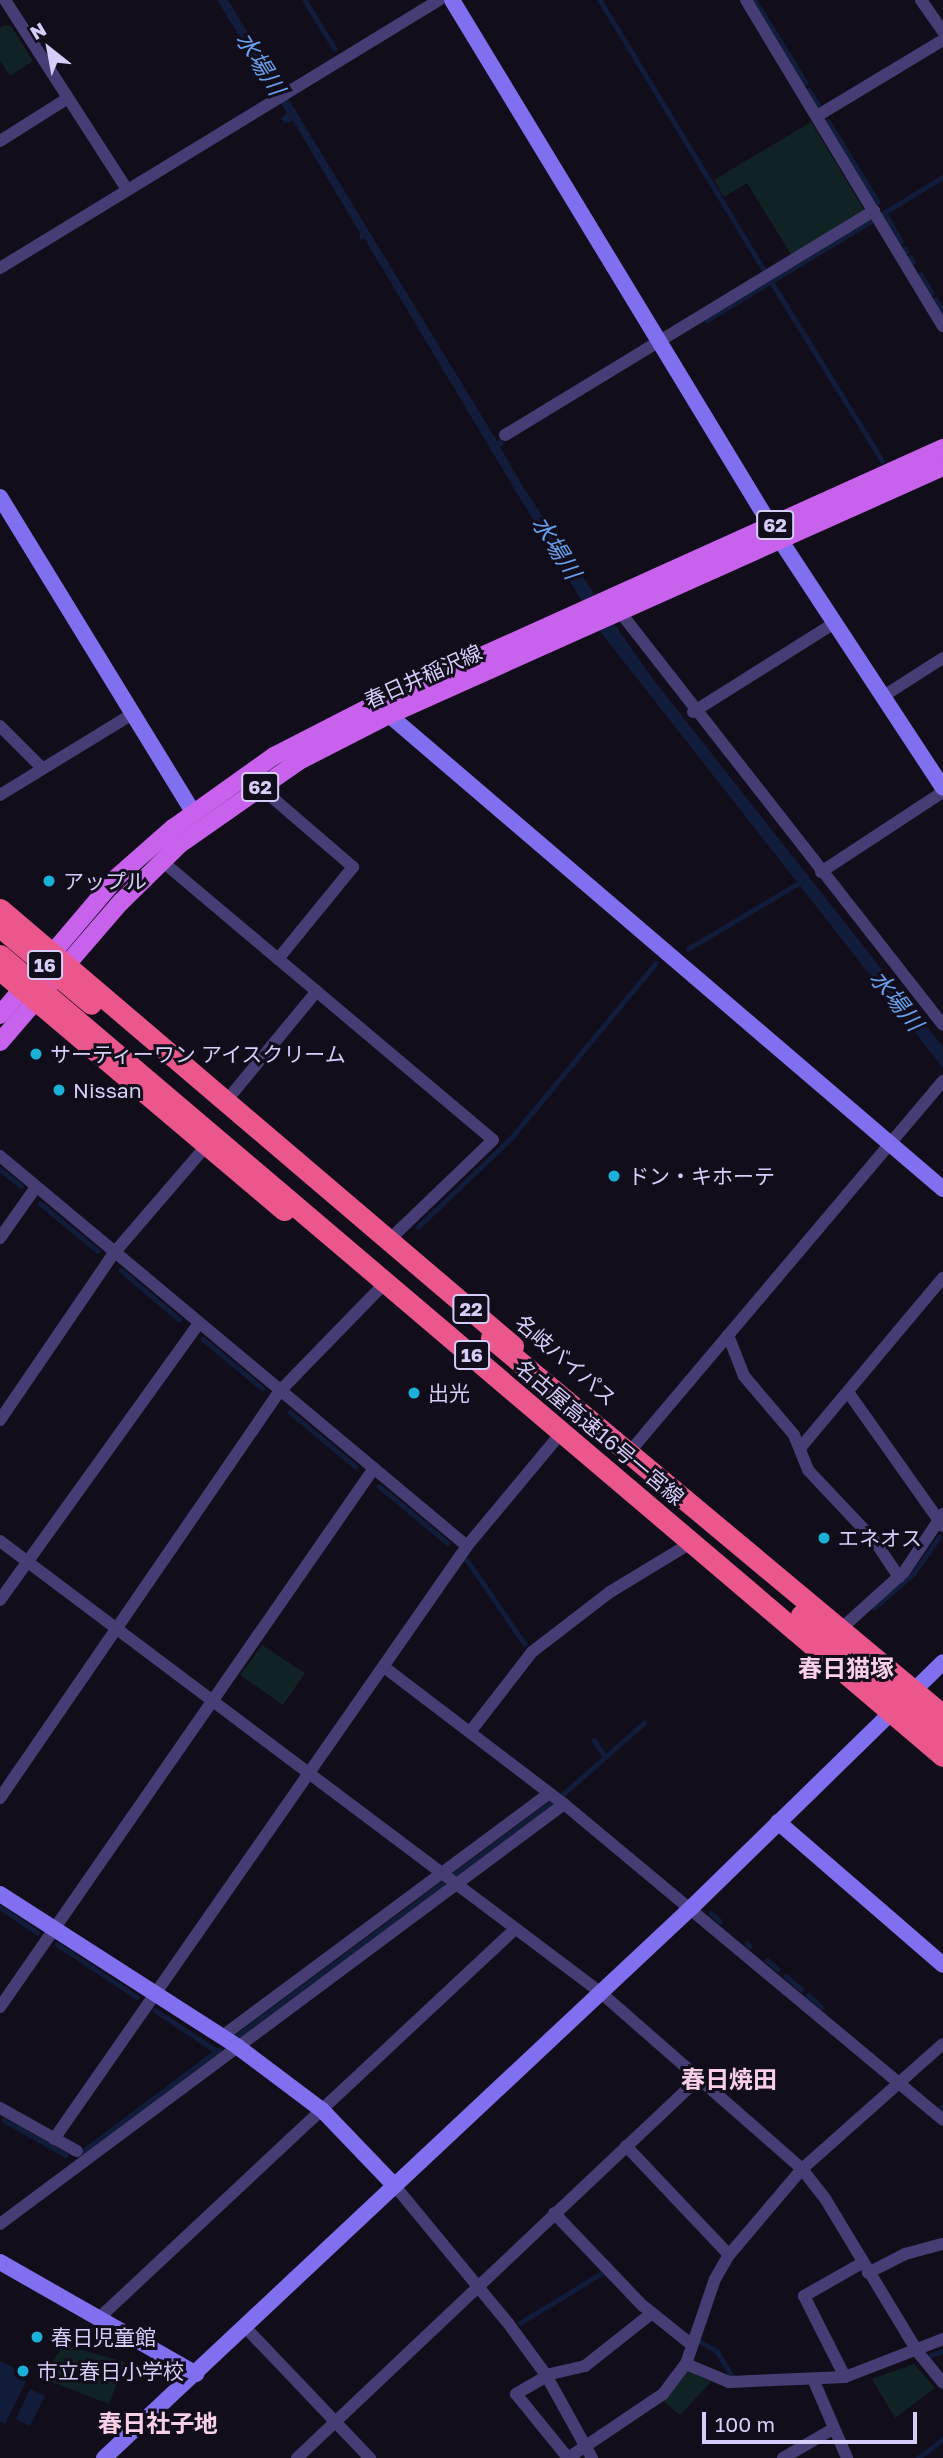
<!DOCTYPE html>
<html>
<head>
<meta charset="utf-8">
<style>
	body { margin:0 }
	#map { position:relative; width:943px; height:2458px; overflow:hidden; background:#110d1b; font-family:"Golos Text","Noto Sans JP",sans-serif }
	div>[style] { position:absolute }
	.green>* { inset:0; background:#112224 }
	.water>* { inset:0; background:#111c3a }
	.stream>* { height:4.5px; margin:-2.25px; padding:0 2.25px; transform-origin:2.25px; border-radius:2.25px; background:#111c3a }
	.street>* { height:12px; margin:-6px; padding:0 6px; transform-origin:6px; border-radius:6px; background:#463d74 }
	.secondary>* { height:16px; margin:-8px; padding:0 8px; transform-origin:8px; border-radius:8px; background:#806fee }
	.primary>* { height:18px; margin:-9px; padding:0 9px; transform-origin:9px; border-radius:9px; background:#c861ec }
	.highway>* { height:21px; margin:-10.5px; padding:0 10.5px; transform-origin:10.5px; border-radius:10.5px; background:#eb568c }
	.highway-bridge>* { height:21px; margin:-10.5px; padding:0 10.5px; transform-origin:10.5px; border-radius:10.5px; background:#eb568c }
	.dots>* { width:19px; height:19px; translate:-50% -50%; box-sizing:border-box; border:4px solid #110d1b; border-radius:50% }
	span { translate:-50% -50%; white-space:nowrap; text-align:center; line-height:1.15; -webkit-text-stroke:6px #110d1b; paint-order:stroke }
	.shield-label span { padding:2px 5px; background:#110d1b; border:2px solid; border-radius:5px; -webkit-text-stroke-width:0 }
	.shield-label { font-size:19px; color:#d7cdf9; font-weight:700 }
	.street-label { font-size:21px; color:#d7cdf9 }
	.poi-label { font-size:21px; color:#d7cdf9 }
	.left { translate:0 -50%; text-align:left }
	.water-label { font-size:23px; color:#67a0ed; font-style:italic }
	.quarter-label { font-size:24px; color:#f9cfe5; font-weight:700 }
	.north { position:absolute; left:14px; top:14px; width:70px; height:70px; -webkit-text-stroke:5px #110d1b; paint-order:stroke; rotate:329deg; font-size:19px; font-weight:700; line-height:28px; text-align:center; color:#d7cdf9 }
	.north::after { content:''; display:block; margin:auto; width:24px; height:32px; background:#d7cdf9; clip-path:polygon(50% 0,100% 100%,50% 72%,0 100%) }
	.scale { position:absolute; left:702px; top:2412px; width:215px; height:32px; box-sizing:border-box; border:4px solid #d7cdf9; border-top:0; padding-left:9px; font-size:21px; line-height:24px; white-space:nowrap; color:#d7cdf9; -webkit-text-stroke:5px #110d1b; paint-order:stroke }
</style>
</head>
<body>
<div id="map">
	<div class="green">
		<div style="clip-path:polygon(5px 25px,11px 26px,33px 61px,10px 76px,0 60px,0 28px)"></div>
		<div style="clip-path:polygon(811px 122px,865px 211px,792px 256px,747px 183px,724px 197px,714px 180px)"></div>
		<div style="clip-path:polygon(262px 1645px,305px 1673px,283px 1705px,240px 1675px)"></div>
		<div style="clip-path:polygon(64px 2345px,125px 2362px,109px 2404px,41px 2378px)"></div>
		<div style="clip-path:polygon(914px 2364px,935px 2388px,895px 2418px,872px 2379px)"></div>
		<div style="clip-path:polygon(688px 2371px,711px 2382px,680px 2415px,662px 2400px)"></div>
	</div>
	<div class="water">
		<div style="clip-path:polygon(217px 0,228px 0,497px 441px,501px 439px,504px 444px,500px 447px,525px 490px,613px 622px,652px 678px,943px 1047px,943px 1068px,599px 630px,364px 238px,360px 240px,360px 233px,293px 121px,284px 123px,281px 118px,287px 113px)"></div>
		<div style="clip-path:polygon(0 2361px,29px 2375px,5px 2424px,0 2422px)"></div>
		<div style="clip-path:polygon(30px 2389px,45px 2396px,30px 2426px,16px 2419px)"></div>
	</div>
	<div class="stream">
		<div style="left:305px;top:0;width:57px;rotate:58.5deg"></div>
		<div style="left:600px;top:0;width:317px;rotate:58.7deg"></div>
		<div style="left:755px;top:0;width:97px;rotate:58.4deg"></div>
		<div style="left:809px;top:90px;width:17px;rotate:57deg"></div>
		<div style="left:828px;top:121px;width:95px;rotate:58.3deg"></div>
		<div style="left:901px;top:242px;width:34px;rotate:-120deg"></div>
		<div style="left:884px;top:213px;width:69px;rotate:-31.4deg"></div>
		<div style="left:905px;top:248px;width:4px;rotate:63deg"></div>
		<div style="left:910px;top:257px;width:6px;rotate:59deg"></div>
		<div style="left:921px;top:274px;width:22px;rotate:60deg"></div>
		<div style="left:771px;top:281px;width:211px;rotate:58.2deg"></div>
		<div style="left:936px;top:299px;width:14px;rotate:60deg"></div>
		<div style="left:707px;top:320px;width:192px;rotate:-31.1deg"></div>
		<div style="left:688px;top:949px;width:133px;rotate:-30.8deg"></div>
		<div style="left:0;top:1169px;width:27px;rotate:39deg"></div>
		<div style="left:40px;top:1203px;width:75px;rotate:39.6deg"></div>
		<div style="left:418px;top:1227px;width:129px;rotate:-43.7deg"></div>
		<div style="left:511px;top:1138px;width:227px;rotate:-50.4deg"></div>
		<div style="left:121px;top:1270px;width:76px;rotate:40.2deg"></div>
		<div style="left:203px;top:1339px;width:77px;rotate:39.7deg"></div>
		<div style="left:290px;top:1412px;width:85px;rotate:39.7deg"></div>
		<div style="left:379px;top:1486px;width:89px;rotate:39.6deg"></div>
		<div style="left:467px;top:1560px;width:102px;rotate:55.4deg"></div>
		<div style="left:874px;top:1608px;width:52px;rotate:-41.1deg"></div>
		<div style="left:913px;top:1574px;width:45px;rotate:-54.9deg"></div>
		<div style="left:594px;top:1740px;width:18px;rotate:56deg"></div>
		<div style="left:562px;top:1795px;width:109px;rotate:-41.3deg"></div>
		<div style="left:453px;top:1875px;width:124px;rotate:-36.5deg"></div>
		<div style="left:0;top:1907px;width:45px;rotate:34deg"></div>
		<div style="left:711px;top:1913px;width:12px;rotate:42deg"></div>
		<div style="left:747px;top:1943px;width:4px;rotate:45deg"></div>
		<div style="left:57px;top:1944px;width:96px;rotate:33.5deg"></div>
		<div style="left:767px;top:1960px;width:14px;rotate:39deg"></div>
		<div style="left:786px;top:1976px;width:20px;rotate:41deg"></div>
		<div style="left:808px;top:1995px;width:18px;rotate:41deg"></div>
		<div style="left:155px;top:2010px;width:74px;rotate:33.5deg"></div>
		<div style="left:237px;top:2036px;width:255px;rotate:-36.6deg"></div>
		<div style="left:941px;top:2107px;width:3px;rotate:45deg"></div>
		<div style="left:4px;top:2120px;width:71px;rotate:29.4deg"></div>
		<div style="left:78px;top:2155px;width:176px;rotate:-36.9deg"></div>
		<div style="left:520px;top:2323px;width:96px;rotate:-31.4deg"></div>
		<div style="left:699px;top:2341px;width:21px;rotate:29deg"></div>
		<div style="left:717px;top:2351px;width:29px;rotate:59deg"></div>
		<div style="left:931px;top:2355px;width:13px;rotate:-18deg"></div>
		<div style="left:918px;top:2458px;width:31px;rotate:-37deg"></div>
	</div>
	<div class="street">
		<div style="left:5px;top:0;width:225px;rotate:57.2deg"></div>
		<div style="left:746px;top:0;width:381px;rotate:58.9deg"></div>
		<div style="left:921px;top:0;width:39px;rotate:55deg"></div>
		<div style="left:817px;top:116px;width:147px;rotate:-31.1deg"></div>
		<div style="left:0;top:141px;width:80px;rotate:-32.3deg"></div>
		<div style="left:0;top:268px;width:514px;rotate:-31.4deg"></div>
		<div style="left:505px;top:435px;width:432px;rotate:-31.3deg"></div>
		<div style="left:620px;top:612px;width:524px;rotate:51.97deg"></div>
		<div style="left:882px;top:697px;width:72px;rotate:-32.6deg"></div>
		<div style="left:693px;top:712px;width:165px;rotate:-32.2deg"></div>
		<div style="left:0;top:726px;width:59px;rotate:45deg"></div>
		<div style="left:260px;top:787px;width:123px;rotate:40.7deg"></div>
		<div style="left:353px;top:867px;width:119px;rotate:129.2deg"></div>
		<div style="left:0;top:795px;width:155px;rotate:-31.5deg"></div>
		<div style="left:163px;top:862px;width:431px;rotate:40.1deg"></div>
		<div style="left:493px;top:1140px;width:143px;rotate:136.1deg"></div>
		<div style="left:821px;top:872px;width:146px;rotate:-33.3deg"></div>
		<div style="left:227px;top:1100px;width:141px;rotate:-50.5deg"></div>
		<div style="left:0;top:1156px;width:608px;rotate:39.87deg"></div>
		<div style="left:0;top:1238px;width:62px;rotate:-54.8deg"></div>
		<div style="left:728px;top:1335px;width:44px;rotate:68.7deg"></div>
		<div style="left:744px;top:1376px;width:77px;rotate:49.7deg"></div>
		<div style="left:794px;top:1435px;width:38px;rotate:68deg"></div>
		<div style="left:808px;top:1470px;width:96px;rotate:46.7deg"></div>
		<div style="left:874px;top:1540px;width:45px;rotate:56deg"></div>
		<div style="left:848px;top:1392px;width:164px;rotate:54.7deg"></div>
		<div style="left:0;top:1420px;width:202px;rotate:-55.7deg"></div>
		<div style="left:114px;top:1253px;width:143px;rotate:-49.3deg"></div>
		<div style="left:801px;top:1447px;width:221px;rotate:-50deg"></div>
		<div style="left:632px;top:1449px;width:482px;rotate:-49.8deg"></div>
		<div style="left:0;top:1541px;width:751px;rotate:36.93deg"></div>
		<div style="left:600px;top:1992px;width:269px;rotate:41.2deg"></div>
		<div style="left:802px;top:2169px;width:39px;rotate:52deg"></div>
		<div style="left:826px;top:2200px;width:176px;rotate:58.9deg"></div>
		<div style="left:917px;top:2351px;width:41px;rotate:50.9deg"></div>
		<div style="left:0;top:1600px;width:340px;rotate:-54.3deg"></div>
		<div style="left:844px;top:1626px;width:81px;rotate:-42deg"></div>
		<div style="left:904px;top:1572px;width:70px;rotate:-56.1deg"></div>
		<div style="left:384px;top:1667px;width:226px;rotate:37.3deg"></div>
		<div style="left:564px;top:1804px;width:493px;rotate:39.8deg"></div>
		<div style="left:470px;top:1732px;width:101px;rotate:-52.2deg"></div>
		<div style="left:532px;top:1652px;width:98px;rotate:-37.6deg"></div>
		<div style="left:610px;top:1592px;width:87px;rotate:-31.3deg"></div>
		<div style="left:0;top:1798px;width:493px;rotate:-55.5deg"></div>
		<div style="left:279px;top:1392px;width:144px;rotate:-45.8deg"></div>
		<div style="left:0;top:2007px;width:656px;rotate:-55.24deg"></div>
		<div style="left:221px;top:2037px;width:409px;rotate:-36.6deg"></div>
		<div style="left:0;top:2108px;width:88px;rotate:29.2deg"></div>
		<div style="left:54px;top:2139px;width:723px;rotate:-55.14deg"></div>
		<div style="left:467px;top:1546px;width:139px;rotate:-50.2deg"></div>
		<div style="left:626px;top:2146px;width:150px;rotate:46.6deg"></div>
		<div style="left:395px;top:2186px;width:178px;rotate:50.5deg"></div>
		<div style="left:508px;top:2323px;width:64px;rotate:53.8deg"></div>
		<div style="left:546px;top:2375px;width:95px;rotate:61deg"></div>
		<div style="left:554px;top:2213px;width:127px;rotate:46.3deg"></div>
		<div style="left:642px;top:2305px;width:64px;rotate:38.7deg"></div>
		<div style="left:0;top:2224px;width:703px;rotate:-36.67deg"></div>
		<div style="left:868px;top:2273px;width:42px;rotate:-27.2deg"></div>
		<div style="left:905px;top:2254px;width:39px;rotate:-15deg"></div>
		<div style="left:99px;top:2318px;width:570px;rotate:-43.08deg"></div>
		<div style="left:246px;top:2328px;width:180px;rotate:46.4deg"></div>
		<div style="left:686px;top:2364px;width:47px;rotate:22.7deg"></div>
		<div style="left:729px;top:2382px;width:116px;rotate:-2.5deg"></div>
		<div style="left:845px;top:2377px;width:105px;rotate:-21.2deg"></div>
		<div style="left:546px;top:2375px;width:40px;rotate:-13deg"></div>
		<div style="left:585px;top:2366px;width:85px;rotate:-38.3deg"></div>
		<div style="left:547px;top:2376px;width:36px;rotate:150deg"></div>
		<div style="left:516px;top:2394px;width:82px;rotate:50.9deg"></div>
		<div style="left:845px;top:2377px;width:91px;rotate:-116.8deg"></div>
		<div style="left:804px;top:2296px;width:67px;rotate:-29.6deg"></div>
		<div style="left:813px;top:2379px;width:86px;rotate:66.7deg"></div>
		<div style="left:297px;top:2458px;width:552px;rotate:-43.38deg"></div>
		<div style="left:568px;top:2458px;width:115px;rotate:-34deg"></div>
		<div style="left:663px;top:2394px;width:38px;rotate:-53deg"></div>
		<div style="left:686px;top:2364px;width:90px;rotate:-71.2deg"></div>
		<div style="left:715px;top:2279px;width:28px;rotate:-60deg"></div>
		<div style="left:729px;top:2255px;width:113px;rotate:-49.7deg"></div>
		<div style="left:802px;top:2169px;width:188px;rotate:-41.6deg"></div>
		<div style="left:783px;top:2458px;width:58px;rotate:-30.1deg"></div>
	</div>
	<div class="secondary">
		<div style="left:452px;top:0;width:615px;rotate:58.76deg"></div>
		<div style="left:771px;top:526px;width:313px;rotate:56.7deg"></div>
		<div style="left:0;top:497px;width:369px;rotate:58.5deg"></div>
		<div style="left:389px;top:715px;width:729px;rotate:40.55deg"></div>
		<div style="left:778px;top:1822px;width:218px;rotate:40.9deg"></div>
		<div style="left:0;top:1894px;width:283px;rotate:32.7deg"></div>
		<div style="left:238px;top:2047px;width:105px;rotate:36.9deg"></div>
		<div style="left:322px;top:2110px;width:105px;rotate:46.2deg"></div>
		<div style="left:0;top:2262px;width:226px;rotate:29.7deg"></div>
		<div style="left:104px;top:2458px;width:804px;rotate:-43.14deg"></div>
		<div style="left:691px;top:1908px;width:352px;rotate:-44.3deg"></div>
	</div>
	<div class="primary">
		<div style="left:0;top:1015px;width:180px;rotate:-49.7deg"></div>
		<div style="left:116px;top:878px;width:76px;rotate:-41.3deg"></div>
		<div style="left:173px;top:828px;width:124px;rotate:-35.5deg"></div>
		<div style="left:274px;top:756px;width:114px;rotate:-27.2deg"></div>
		<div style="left:375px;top:704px;width:623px;rotate:-24.26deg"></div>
		<div style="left:0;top:1042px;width:185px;rotate:-49.2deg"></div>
		<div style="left:121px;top:902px;width:81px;rotate:-44.5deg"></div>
		<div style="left:179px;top:845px;width:146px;rotate:-35deg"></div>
		<div style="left:299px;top:761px;width:101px;rotate:-27.1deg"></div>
		<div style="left:389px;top:715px;width:607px;rotate:-24.12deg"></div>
	</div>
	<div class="highway">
		<div style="left:0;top:909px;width:674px;rotate:40.43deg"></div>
		<div style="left:0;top:970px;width:372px;rotate:40.2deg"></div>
	</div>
	<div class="highway-bridge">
		<div style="left:0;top:927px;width:119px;rotate:40.2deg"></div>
		<div style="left:0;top:955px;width:1237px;rotate:40.35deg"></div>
		<div style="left:491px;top:1338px;width:589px;rotate:39.83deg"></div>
		<div style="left:801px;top:1615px;width:187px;rotate:40.4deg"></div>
	</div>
	<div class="dots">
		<div style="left:49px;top:881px;background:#1ab0d8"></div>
		<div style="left:36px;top:1054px;background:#1ab0d8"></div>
		<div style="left:59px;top:1090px;background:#1ab0d8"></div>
		<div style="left:614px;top:1176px;background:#1ab0d8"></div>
		<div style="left:414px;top:1393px;background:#1ab0d8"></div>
		<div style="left:824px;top:1538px;background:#1ab0d8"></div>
		<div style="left:37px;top:2337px;background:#1ab0d8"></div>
		<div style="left:23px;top:2371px;background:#1ab0d8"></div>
	</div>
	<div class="shield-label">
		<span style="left:775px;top:525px">62</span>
		<span style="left:260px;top:787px">62</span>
		<span style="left:45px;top:965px">16</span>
		<span style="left:471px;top:1309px">22</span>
		<span style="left:472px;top:1355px">16</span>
	</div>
	<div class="street-label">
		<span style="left:423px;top:676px;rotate:-24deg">春日井稲沢線</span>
		<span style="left:566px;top:1360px;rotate:41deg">名岐バイパス</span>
		<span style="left:600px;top:1432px;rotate:40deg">名古屋高速16号一宮線</span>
	</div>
	<div class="poi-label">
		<span class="left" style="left:63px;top:881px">アップル</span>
		<span class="left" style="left:50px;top:1054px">サーティーワン アイスクリーム</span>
		<span class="left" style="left:73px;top:1090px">Nissan</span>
		<span class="left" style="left:628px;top:1176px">ドン・キホーテ</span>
		<span class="left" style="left:428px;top:1393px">出光</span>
		<span class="left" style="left:838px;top:1538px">エネオス</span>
		<span class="left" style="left:51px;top:2337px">春日児童館</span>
		<span class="left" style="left:37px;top:2371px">市立春日小学校</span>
	</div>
	<div class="water-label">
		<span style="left:261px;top:63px;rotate:58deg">水場川</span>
		<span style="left:557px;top:547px;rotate:58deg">水場川</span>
		<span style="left:897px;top:1000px;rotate:52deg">水場川</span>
	</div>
	<div class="quarter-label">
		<span style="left:846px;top:1668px">春日猫塚</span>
		<span style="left:729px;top:2079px">春日焼田</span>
		<span style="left:158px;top:2423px">春日社子地</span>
	</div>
	<div class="north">N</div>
	<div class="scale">100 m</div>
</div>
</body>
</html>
